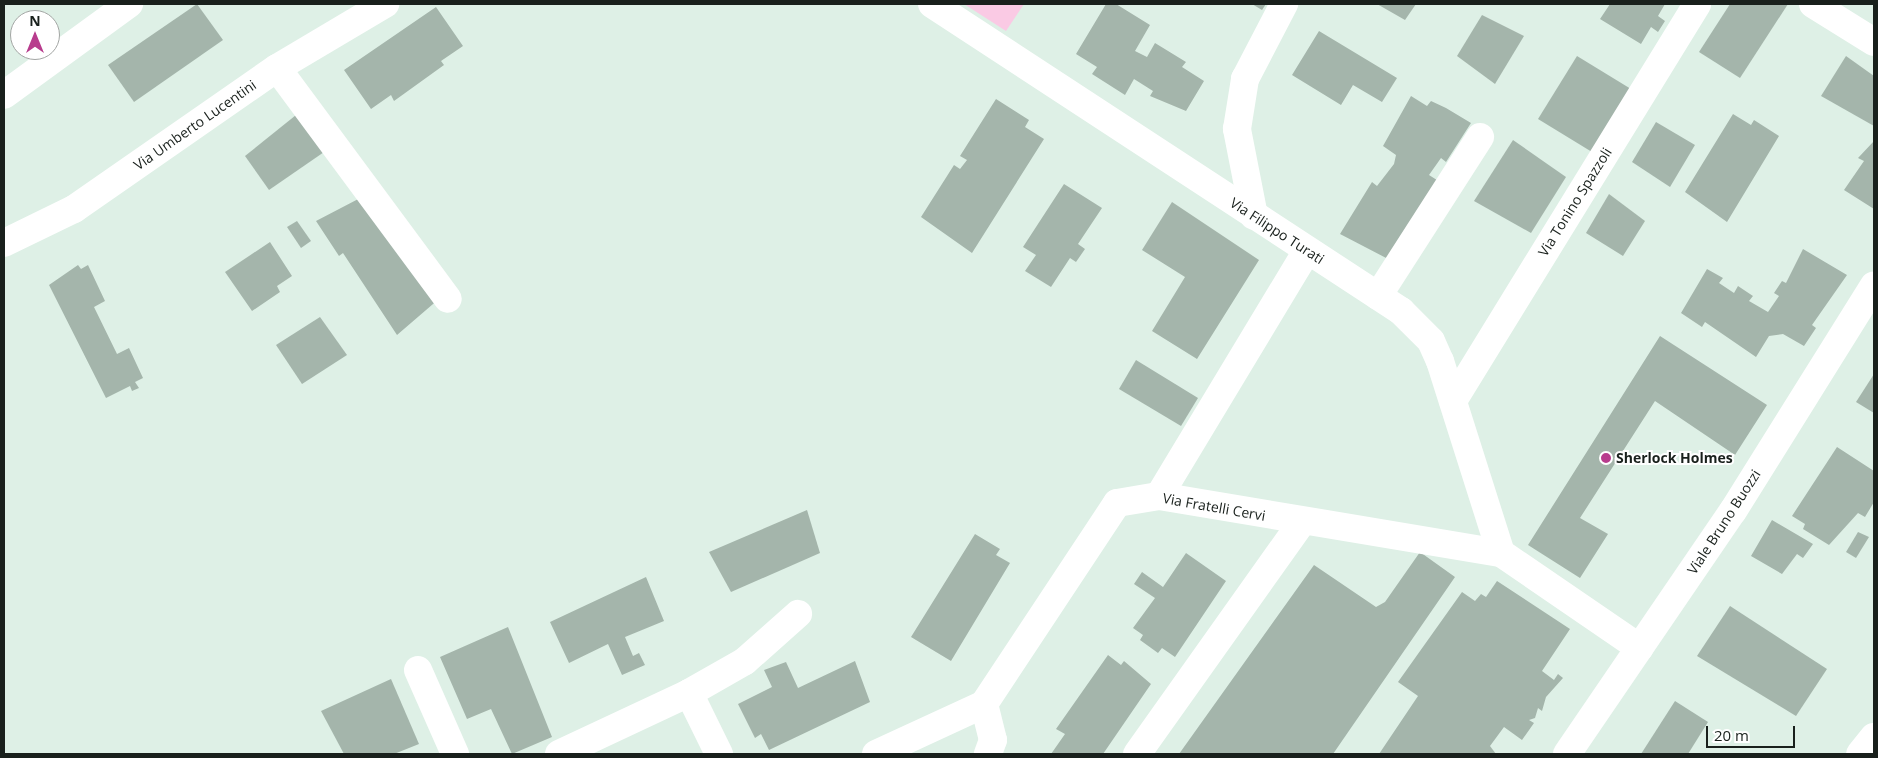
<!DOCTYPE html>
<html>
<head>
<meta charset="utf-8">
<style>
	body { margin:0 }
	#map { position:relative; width:1878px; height:758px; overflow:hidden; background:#def0e6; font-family:"Open Sans",sans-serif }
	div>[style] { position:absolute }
	.green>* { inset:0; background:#facae4 }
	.building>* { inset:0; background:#a4b5ab }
	.minor>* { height:28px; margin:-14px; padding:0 14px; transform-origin:14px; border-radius:14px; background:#fff }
	.major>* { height:28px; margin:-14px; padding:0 14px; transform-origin:14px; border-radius:14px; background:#fff }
	.dots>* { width:14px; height:14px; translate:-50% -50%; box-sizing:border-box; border:2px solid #fff; border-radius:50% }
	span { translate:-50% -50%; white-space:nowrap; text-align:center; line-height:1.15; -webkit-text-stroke:4px #fff; paint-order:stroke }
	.street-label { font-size:14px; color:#19201c }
	.poi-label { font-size:14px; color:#19201c; font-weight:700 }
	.left { translate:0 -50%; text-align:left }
	.frame { position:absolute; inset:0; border:5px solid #19201c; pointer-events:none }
	.north { position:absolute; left:10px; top:10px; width:50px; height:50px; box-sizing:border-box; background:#fff; border:1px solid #a3a6a4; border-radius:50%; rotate:0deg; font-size:14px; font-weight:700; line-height:20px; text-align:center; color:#19201c }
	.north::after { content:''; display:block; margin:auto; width:18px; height:22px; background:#b83c8d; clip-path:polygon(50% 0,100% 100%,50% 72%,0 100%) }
	.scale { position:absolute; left:1706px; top:726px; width:89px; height:22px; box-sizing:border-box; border:2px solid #19201c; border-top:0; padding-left:6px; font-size:15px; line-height:18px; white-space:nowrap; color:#19201c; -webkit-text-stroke:4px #fff; paint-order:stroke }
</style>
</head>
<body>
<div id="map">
	<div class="green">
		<div style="clip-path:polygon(964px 4px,1024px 4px,1006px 31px)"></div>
	</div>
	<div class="building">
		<div style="clip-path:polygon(197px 4px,223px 40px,134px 102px,108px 65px)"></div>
		<div style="clip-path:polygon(1106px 4px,1116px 4px,1150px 25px,1135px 51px,1147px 57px,1155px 43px,1186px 62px,1182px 67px,1204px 81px,1186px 111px,1150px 96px,1153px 91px,1134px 79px,1125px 95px,1092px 74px,1097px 67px,1076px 54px)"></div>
		<div style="clip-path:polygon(1252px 4px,1266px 4px,1262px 10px)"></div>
		<div style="clip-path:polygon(1377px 4px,1416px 4px,1405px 20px)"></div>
		<div style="clip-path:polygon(1610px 4px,1665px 4px,1658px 16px,1665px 21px,1658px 32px,1651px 27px,1641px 44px,1600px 19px)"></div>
		<div style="clip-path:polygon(1730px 4px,1788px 4px,1740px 78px,1699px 52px)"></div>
		<div style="clip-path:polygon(436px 7px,463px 46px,441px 61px,444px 65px,394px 101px,391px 95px,371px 109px,344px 70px)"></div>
		<div style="clip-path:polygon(1482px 15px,1524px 36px,1495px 84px,1457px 56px)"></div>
		<div style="clip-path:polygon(1319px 31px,1397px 78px,1382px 102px,1353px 85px,1341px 105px,1292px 75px)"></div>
		<div style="clip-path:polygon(1577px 56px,1631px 89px,1592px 152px,1538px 119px)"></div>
		<div style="clip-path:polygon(1846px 56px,1874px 76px,1874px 126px,1821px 96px)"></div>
		<div style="clip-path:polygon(1411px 96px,1427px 106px,1431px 101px,1446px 108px,1471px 123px,1446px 162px,1441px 158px,1429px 175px,1440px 182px,1390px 260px,1340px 234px,1372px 182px,1377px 186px,1394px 164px,1396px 155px,1383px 146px)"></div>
		<div style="clip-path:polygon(996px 99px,1029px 120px,1025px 127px,1044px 139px,972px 253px,921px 217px,954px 165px,960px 169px,967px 160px,960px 156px)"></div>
		<div style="clip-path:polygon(301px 111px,327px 150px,269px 190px,245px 156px)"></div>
		<div style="clip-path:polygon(1733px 114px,1751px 125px,1754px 120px,1779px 136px,1727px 222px,1685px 192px)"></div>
		<div style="clip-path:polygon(1656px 122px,1695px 145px,1670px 187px,1632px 162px)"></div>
		<div style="clip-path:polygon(1513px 140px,1566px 177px,1531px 233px,1474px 201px)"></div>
		<div style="clip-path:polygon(1874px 141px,1874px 209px,1844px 190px,1864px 161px,1858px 158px)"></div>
		<div style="clip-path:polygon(1064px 184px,1102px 208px,1078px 244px,1085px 249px,1076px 262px,1070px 258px,1051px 287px,1025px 271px,1036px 255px,1023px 247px)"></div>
		<div style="clip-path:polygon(1609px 194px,1645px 221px,1623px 256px,1586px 233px)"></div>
		<div style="clip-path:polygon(364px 196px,440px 298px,397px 335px,343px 253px,339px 256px,316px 221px)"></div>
		<div style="clip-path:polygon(1172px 202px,1259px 260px,1197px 359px,1152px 331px,1185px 277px,1142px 250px)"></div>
		<div style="clip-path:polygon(297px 221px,311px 241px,301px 248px,287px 227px)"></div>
		<div style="clip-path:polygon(270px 242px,292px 276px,277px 286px,280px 292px,252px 311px,225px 272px)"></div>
		<div style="clip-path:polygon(1803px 249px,1847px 275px,1812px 325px,1816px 328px,1804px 346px,1783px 334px,1769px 336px,1756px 357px,1705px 322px,1702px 327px,1681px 313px,1707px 269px,1723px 278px,1719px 283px,1734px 293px,1738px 286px,1753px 296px,1749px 301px,1768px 312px,1779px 296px,1774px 293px,1782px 281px,1786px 283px)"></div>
		<div style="clip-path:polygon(78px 265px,81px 269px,88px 265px,105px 301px,94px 307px,117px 354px,129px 348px,143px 378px,135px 382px,139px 388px,132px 391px,130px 386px,106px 398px,49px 285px)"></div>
		<div style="clip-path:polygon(320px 317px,347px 355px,302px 384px,276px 345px)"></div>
		<div style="clip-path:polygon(1660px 336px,1767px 405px,1735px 455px,1655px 401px,1580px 518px,1608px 534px,1580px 578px,1528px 545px)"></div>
		<div style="clip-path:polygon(1136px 360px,1198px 398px,1181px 426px,1119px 389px)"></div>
		<div style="clip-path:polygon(1874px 374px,1874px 413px,1856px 402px)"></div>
		<div style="clip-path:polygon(1837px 447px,1874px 471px,1874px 502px,1865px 517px,1858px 513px,1829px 545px,1803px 529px,1805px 524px,1792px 516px)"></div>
		<div style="clip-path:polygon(807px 510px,820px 553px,731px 592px,709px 552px)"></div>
		<div style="clip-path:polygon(1772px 520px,1813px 544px,1803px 558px,1797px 554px,1782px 574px,1751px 556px)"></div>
		<div style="clip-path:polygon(1858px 532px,1869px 537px,1856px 558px,1846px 552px)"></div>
		<div style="clip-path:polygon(975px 534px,1000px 549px,996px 555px,1010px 563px,951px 661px,911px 637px)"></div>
		<div style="clip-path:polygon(1420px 552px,1455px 577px,1333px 754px,1179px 754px,1314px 565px,1376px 607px,1385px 602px)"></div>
		<div style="clip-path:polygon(1186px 553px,1226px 581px,1175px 657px,1162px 648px,1158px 653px,1140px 640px,1143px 635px,1133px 628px,1155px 598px,1134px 584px,1142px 572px,1163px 587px)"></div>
		<div style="clip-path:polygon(646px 577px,664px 621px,625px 637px,633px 656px,639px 653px,645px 665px,622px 675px,608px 644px,569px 663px,550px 622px)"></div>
		<div style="clip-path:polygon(1497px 581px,1570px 629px,1542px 671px,1554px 680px,1558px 674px,1563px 678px,1546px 697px,1542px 711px,1538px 708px,1535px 718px,1529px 720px,1534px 723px,1522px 740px,1504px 727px,1490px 746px,1496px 754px,1379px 754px,1418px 696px,1398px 682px,1462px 592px,1475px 601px,1481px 594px,1486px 597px)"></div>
		<div style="clip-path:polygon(1730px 606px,1827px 669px,1796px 716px,1697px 656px)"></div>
		<div style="clip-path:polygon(508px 627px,552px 737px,512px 754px,491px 709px,467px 719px,440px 657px)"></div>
		<div style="clip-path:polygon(1108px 655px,1121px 665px,1124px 661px,1151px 684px,1103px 754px,1051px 754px,1065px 734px,1056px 729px)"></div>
		<div style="clip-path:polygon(855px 661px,870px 702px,769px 750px,761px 734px,755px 738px,738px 704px,772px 687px,764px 670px,786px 662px,798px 688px)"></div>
		<div style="clip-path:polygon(391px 679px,419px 744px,394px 754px,344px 754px,321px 711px)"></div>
		<div style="clip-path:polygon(1675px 701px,1708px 722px,1688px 754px,1641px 754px)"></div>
	</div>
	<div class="minor">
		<div style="left:932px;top:4px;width:561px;rotate:33.21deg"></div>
		<div style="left:1401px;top:311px;width:42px;rotate:45deg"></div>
		<div style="left:1431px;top:341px;width:22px;rotate:66deg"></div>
		<div style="left:1440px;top:361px;width:201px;rotate:72.4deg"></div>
		<div style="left:1813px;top:4px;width:72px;rotate:31.9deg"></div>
		<div style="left:277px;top:68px;width:287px;rotate:53.5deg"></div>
		<div style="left:4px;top:95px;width:155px;rotate:-36.1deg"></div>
		<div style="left:1254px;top:216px;width:89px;rotate:-101.1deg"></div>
		<div style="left:1237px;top:129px;width:51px;rotate:-80.9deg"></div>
		<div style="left:1245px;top:79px;width:85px;rotate:-62.5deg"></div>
		<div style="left:4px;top:243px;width:78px;rotate:-25.9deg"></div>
		<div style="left:74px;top:209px;width:247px;rotate:-34.8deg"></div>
		<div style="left:277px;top:68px;width:126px;rotate:-30.7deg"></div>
		<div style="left:1378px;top:296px;width:189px;rotate:-57.3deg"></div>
		<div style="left:1453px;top:401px;width:466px;rotate:-58.4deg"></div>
		<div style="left:1159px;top:496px;width:286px;rotate:-58.9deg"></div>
		<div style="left:418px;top:670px;width:92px;rotate:66.2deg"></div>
		<div style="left:689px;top:693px;width:64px;rotate:-29.7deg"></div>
		<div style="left:745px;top:661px;width:71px;rotate:-41.6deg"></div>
		<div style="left:984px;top:704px;width:37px;rotate:76deg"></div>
		<div style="left:993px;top:740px;width:15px;rotate:110deg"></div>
		<div style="left:559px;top:754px;width:144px;rotate:-25.1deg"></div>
		<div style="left:689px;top:693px;width:68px;rotate:63.8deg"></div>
		<div style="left:876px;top:754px;width:119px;rotate:-24.8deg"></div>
		<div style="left:984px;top:704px;width:241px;rotate:-56.5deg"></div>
		<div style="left:1117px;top:503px;width:43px;rotate:-9.5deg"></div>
		<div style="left:1159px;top:496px;width:347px;rotate:9.5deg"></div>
		<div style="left:1501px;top:553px;width:168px;rotate:34.4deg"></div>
		<div style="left:1137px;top:754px;width:283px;rotate:-54.6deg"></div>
		<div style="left:1860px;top:754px;width:22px;rotate:-51deg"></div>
	</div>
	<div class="major">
		<div style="left:1567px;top:754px;width:294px;rotate:-55.7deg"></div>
		<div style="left:1733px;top:511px;width:266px;rotate:-58deg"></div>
	</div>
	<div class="dots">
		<div style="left:1606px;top:458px;background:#b83c8d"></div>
	</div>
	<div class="street-label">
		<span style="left:195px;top:125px;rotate:-35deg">Via Umberto Lucentini</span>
		<span style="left:1575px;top:202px;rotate:-58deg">Via Tonino Spazzoli</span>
		<span style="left:1277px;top:231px;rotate:33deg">Via Filippo Turati</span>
		<span style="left:1214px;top:507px;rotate:10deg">Via Fratelli Cervi</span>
		<span style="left:1724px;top:522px;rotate:-57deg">Viale Bruno Buozzi</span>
	</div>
	<div class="poi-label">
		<span class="left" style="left:1616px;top:458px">Sherlock Holmes</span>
	</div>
	<div class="frame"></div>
	<div class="north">N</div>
	<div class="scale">20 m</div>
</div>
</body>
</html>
